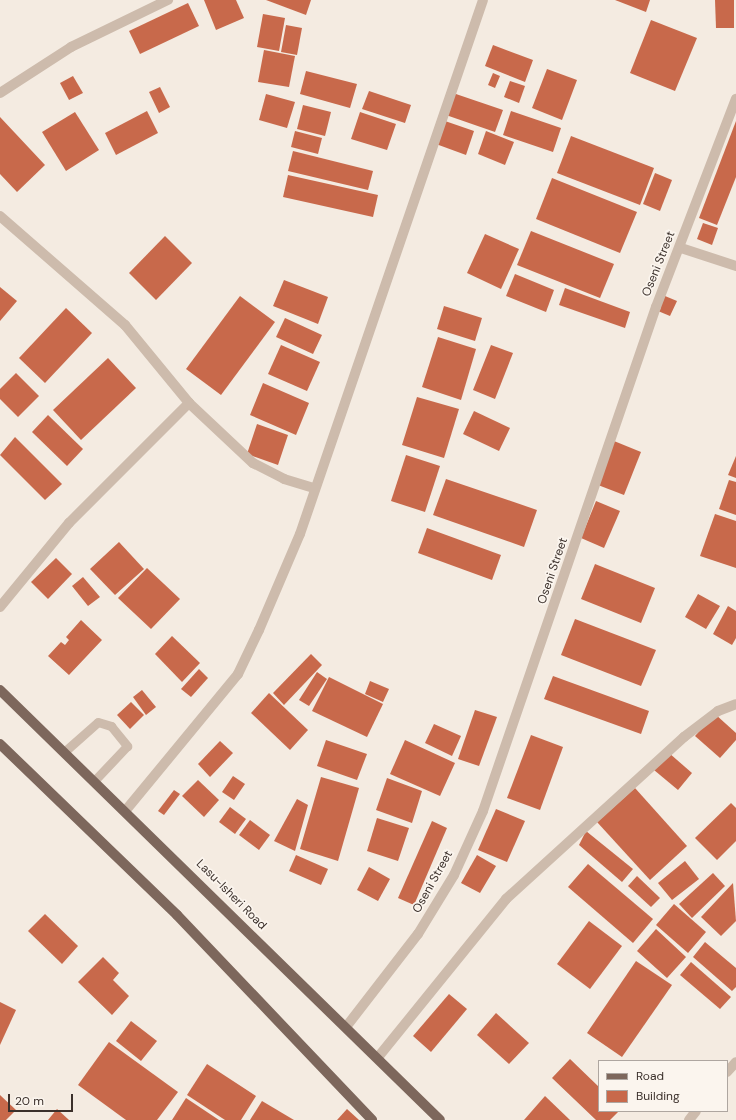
<!DOCTYPE html>
<html>
<head>
<meta charset="utf-8">
<style>
	body { margin:0 }
	#map { position:relative; width:736px; height:1120px; overflow:hidden; background:#f4ebe1; font-family:"DM Sans",sans-serif }
	div>[style] { position:absolute }
	.building>* { inset:0; background:#c8694b }
	.lane>* { height:9px; margin:-4.5px; padding:0 4.5px; transform-origin:4.5px; border-radius:4.5px; background:#cdbbac }
	.street>* { height:10px; margin:-5px; padding:0 5px; transform-origin:5px; border-radius:5px; background:#cdbbac }
	.primary>* { height:10px; margin:-5px; padding:0 5px; transform-origin:5px; border-radius:5px; background:#7d675c }
	span { translate:-50% -50%; white-space:nowrap; text-align:center; line-height:1.15; -webkit-text-stroke:3.5px #fbf5ee; paint-order:stroke }
	.street-label { font-size:12px; color:#3b302b }
	.legend { position:absolute; left:598px; top:1060px; width:130px; height:52px; box-sizing:border-box; background:#fbf5ee; border:1px solid #aea6a0; margin:0; padding:5px 7px; list-style:none; font-size:12px; color:#3b302b }
	.legend li { display:flex; align-items:center; gap:8px; height:20px }
	.legend b { width:20px; border:1px solid #aea6a0 }
	.scale { position:absolute; left:8px; top:1094px; width:65px; height:18px; box-sizing:border-box; border:2px solid #3b302b; border-top:0; padding-left:5px; font-size:12px; line-height:14px; white-space:nowrap; color:#3b302b; -webkit-text-stroke:3px #fbf5ee; paint-order:stroke }
</style>
</head>
<body>
<div id="map">
	<div class="building">
		<div style="clip-path:polygon(204px 0,236px 0,244px 18px,216px 30px)"></div>
		<div style="clip-path:polygon(266px 0,311px 0,306px 15px)"></div>
		<div style="clip-path:polygon(615px 0,650px 0,646px 12px)"></div>
		<div style="clip-path:polygon(715px 0,734px 0,734px 28px,716px 28px)"></div>
		<div style="clip-path:polygon(188px 3px,199px 26px,140px 54px,129px 31px)"></div>
		<div style="clip-path:polygon(263px 14px,285px 18px,279px 51px,257px 47px)"></div>
		<div style="clip-path:polygon(651px 20px,697px 38px,675px 91px,630px 73px)"></div>
		<div style="clip-path:polygon(286px 25px,302px 28px,297px 55px,281px 52px)"></div>
		<div style="clip-path:polygon(493px 45px,533px 60px,525px 82px,485px 66px)"></div>
		<div style="clip-path:polygon(264px 50px,295px 56px,289px 87px,258px 82px)"></div>
		<div style="clip-path:polygon(547px 69px,577px 80px,562px 120px,532px 108px)"></div>
		<div style="clip-path:polygon(306px 71px,357px 84px,350px 108px,300px 94px)"></div>
		<div style="clip-path:polygon(493px 73px,500px 76px,495px 88px,488px 85px)"></div>
		<div style="clip-path:polygon(73px 76px,83px 93px,69px 100px,60px 83px)"></div>
		<div style="clip-path:polygon(510px 81px,525px 86px,519px 103px,504px 97px)"></div>
		<div style="clip-path:polygon(160px 87px,170px 107px,159px 113px,149px 92px)"></div>
		<div style="clip-path:polygon(369px 91px,411px 105px,405px 123px,362px 109px)"></div>
		<div style="clip-path:polygon(453px 93px,503px 110px,495px 132px,446px 115px)"></div>
		<div style="clip-path:polygon(266px 94px,295px 102px,287px 128px,259px 120px)"></div>
		<div style="clip-path:polygon(303px 105px,331px 112px,325px 136px,297px 129px)"></div>
		<div style="clip-path:polygon(147px 111px,158px 133px,116px 155px,105px 133px)"></div>
		<div style="clip-path:polygon(511px 111px,561px 128px,553px 152px,503px 135px)"></div>
		<div style="clip-path:polygon(75px 112px,99px 150px,66px 171px,42px 132px)"></div>
		<div style="clip-path:polygon(360px 112px,396px 124px,387px 150px,351px 139px)"></div>
		<div style="clip-path:polygon(0 117px,45px 165px,17px 192px,0 174px)"></div>
		<div style="clip-path:polygon(445px 121px,474px 131px,466px 155px,436px 144px)"></div>
		<div style="clip-path:polygon(736px 121px,736px 177px,717px 225px,699px 218px)"></div>
		<div style="clip-path:polygon(295px 131px,322px 138px,318px 154px,291px 147px)"></div>
		<div style="clip-path:polygon(486px 131px,514px 142px,505px 165px,478px 154px)"></div>
		<div style="clip-path:polygon(571px 136px,654px 168px,640px 205px,557px 173px)"></div>
		<div style="clip-path:polygon(293px 151px,373px 171px,368px 190px,288px 171px)"></div>
		<div style="clip-path:polygon(655px 173px,672px 180px,660px 211px,643px 204px)"></div>
		<div style="clip-path:polygon(288px 175px,378px 195px,373px 217px,283px 197px)"></div>
		<div style="clip-path:polygon(552px 178px,637px 212px,620px 253px,536px 219px)"></div>
		<div style="clip-path:polygon(703px 223px,718px 228px,712px 245px,697px 239px)"></div>
		<div style="clip-path:polygon(531px 231px,614px 264px,600px 298px,517px 265px)"></div>
		<div style="clip-path:polygon(485px 234px,519px 249px,501px 289px,467px 273px)"></div>
		<div style="clip-path:polygon(165px 236px,192px 263px,156px 300px,129px 273px)"></div>
		<div style="clip-path:polygon(515px 274px,554px 290px,546px 312px,506px 296px)"></div>
		<div style="clip-path:polygon(284px 280px,328px 297px,318px 324px,273px 306px)"></div>
		<div style="clip-path:polygon(0 287px,17px 301px,0 321px)"></div>
		<div style="clip-path:polygon(565px 288px,630px 312px,625px 328px,559px 305px)"></div>
		<div style="clip-path:polygon(240px 296px,275px 322px,221px 395px,186px 369px)"></div>
		<div style="clip-path:polygon(665px 296px,677px 301px,670px 316px,658px 311px)"></div>
		<div style="clip-path:polygon(444px 306px,482px 318px,475px 341px,437px 329px)"></div>
		<div style="clip-path:polygon(66px 308px,92px 333px,45px 383px,19px 358px)"></div>
		<div style="clip-path:polygon(285px 318px,322px 335px,313px 354px,276px 337px)"></div>
		<div style="clip-path:polygon(438px 337px,476px 349px,461px 400px,422px 387px)"></div>
		<div style="clip-path:polygon(281px 345px,320px 362px,307px 391px,268px 374px)"></div>
		<div style="clip-path:polygon(491px 345px,513px 353px,495px 399px,473px 390px)"></div>
		<div style="clip-path:polygon(108px 358px,136px 388px,81px 440px,53px 410px)"></div>
		<div style="clip-path:polygon(16px 373px,39px 396px,18px 417px,0 399px,0 389px)"></div>
		<div style="clip-path:polygon(263px 383px,309px 403px,296px 435px,250px 415px)"></div>
		<div style="clip-path:polygon(417px 397px,459px 409px,444px 458px,402px 445px)"></div>
		<div style="clip-path:polygon(474px 411px,510px 428px,499px 451px,463px 434px)"></div>
		<div style="clip-path:polygon(48px 415px,83px 449px,67px 466px,32px 432px)"></div>
		<div style="clip-path:polygon(257px 424px,288px 435px,278px 465px,247px 454px)"></div>
		<div style="clip-path:polygon(15px 437px,62px 484px,45px 500px,0 455px)"></div>
		<div style="clip-path:polygon(614px 441px,641px 452px,624px 495px,598px 485px)"></div>
		<div style="clip-path:polygon(406px 455px,440px 466px,425px 512px,391px 501px)"></div>
		<div style="clip-path:polygon(736px 456px,736px 478px,728px 475px)"></div>
		<div style="clip-path:polygon(446px 479px,537px 510px,524px 547px,433px 515px)"></div>
		<div style="clip-path:polygon(729px 480px,736px 482px,736px 515px,719px 509px)"></div>
		<div style="clip-path:polygon(596px 501px,620px 511px,604px 548px,581px 538px)"></div>
		<div style="clip-path:polygon(715px 514px,736px 521px,736px 568px,700px 556px)"></div>
		<div style="clip-path:polygon(427px 528px,501px 555px,492px 580px,418px 553px)"></div>
		<div style="clip-path:polygon(119px 542px,144px 569px,115px 595px,90px 569px)"></div>
		<div style="clip-path:polygon(56px 558px,72px 574px,48px 599px,31px 582px)"></div>
		<div style="clip-path:polygon(595px 564px,655px 588px,641px 623px,581px 599px)"></div>
		<div style="clip-path:polygon(147px 568px,180px 599px,151px 629px,118px 598px)"></div>
		<div style="clip-path:polygon(83px 577px,100px 597px,88px 606px,72px 586px)"></div>
		<div style="clip-path:polygon(698px 594px,720px 606px,706px 629px,685px 617px)"></div>
		<div style="clip-path:polygon(728px 606px,736px 611px,736px 638px,732px 645px,713px 634px)"></div>
		<div style="clip-path:polygon(575px 619px,656px 650px,641px 686px,561px 655px)"></div>
		<div style="clip-path:polygon(81px 620px,102px 640px,69px 675px,48px 656px,61px 642px,65px 645px,69px 640px,66px 637px)"></div>
		<div style="clip-path:polygon(172px 636px,200px 663px,182px 682px,155px 654px)"></div>
		<div style="clip-path:polygon(311px 654px,322px 665px,284px 705px,273px 693px)"></div>
		<div style="clip-path:polygon(199px 669px,208px 678px,191px 697px,181px 689px)"></div>
		<div style="clip-path:polygon(317px 672px,327px 679px,309px 706px,299px 700px)"></div>
		<div style="clip-path:polygon(553px 676px,649px 711px,641px 734px,544px 699px)"></div>
		<div style="clip-path:polygon(329px 677px,383px 704px,367px 737px,312px 711px)"></div>
		<div style="clip-path:polygon(370px 681px,389px 689px,383px 702px,365px 694px)"></div>
		<div style="clip-path:polygon(142px 690px,156px 707px,146px 715px,133px 697px)"></div>
		<div style="clip-path:polygon(269px 693px,308px 730px,290px 750px,251px 713px)"></div>
		<div style="clip-path:polygon(131px 702px,144px 715px,130px 729px,117px 715px)"></div>
		<div style="clip-path:polygon(475px 710px,497px 717px,479px 766px,458px 759px)"></div>
		<div style="clip-path:polygon(715px 714px,736px 733px,736px 740px,720px 758px,695px 736px)"></div>
		<div style="clip-path:polygon(434px 724px,461px 736px,452px 756px,425px 743px)"></div>
		<div style="clip-path:polygon(531px 735px,563px 747px,540px 810px,507px 798px)"></div>
		<div style="clip-path:polygon(326px 740px,367px 754px,357px 780px,317px 766px)"></div>
		<div style="clip-path:polygon(405px 740px,455px 763px,440px 796px,390px 774px)"></div>
		<div style="clip-path:polygon(220px 741px,233px 753px,210px 777px,198px 764px)"></div>
		<div style="clip-path:polygon(669px 753px,692px 773px,678px 790px,654px 770px)"></div>
		<div style="clip-path:polygon(233px 776px,245px 784px,234px 800px,222px 792px)"></div>
		<div style="clip-path:polygon(321px 777px,359px 788px,338px 861px,300px 849px)"></div>
		<div style="clip-path:polygon(387px 778px,422px 791px,412px 823px,376px 810px)"></div>
		<div style="clip-path:polygon(198px 780px,219px 800px,204px 817px,182px 796px)"></div>
		<div style="clip-path:polygon(635px 788px,687px 846px,650px 880px,597px 822px)"></div>
		<div style="clip-path:polygon(174px 790px,180px 794px,164px 815px,158px 811px)"></div>
		<div style="clip-path:polygon(297px 799px,308px 805px,295px 851px,274px 841px)"></div>
		<div style="clip-path:polygon(731px 803px,736px 808px,736px 841px,717px 860px,695px 838px)"></div>
		<div style="clip-path:polygon(230px 807px,246px 819px,235px 834px,219px 822px)"></div>
		<div style="clip-path:polygon(496px 809px,525px 821px,507px 862px,478px 850px)"></div>
		<div style="clip-path:polygon(377px 818px,409px 828px,398px 861px,367px 851px)"></div>
		<div style="clip-path:polygon(250px 820px,270px 835px,259px 850px,239px 835px)"></div>
		<div style="clip-path:polygon(432px 821px,447px 828px,414px 905px,398px 898px)"></div>
		<div style="clip-path:polygon(586px 831px,633px 869px,622px 882px,579px 845px)"></div>
		<div style="clip-path:polygon(296px 855px,328px 869px,321px 885px,289px 871px)"></div>
		<div style="clip-path:polygon(477px 855px,496px 866px,480px 893px,461px 883px)"></div>
		<div style="clip-path:polygon(685px 861px,699px 879px,672px 900px,658px 883px)"></div>
		<div style="clip-path:polygon(588px 864px,653px 919px,633px 943px,568px 887px)"></div>
		<div style="clip-path:polygon(369px 867px,390px 879px,378px 901px,357px 890px)"></div>
		<div style="clip-path:polygon(713px 873px,725px 886px,692px 918px,679px 904px)"></div>
		<div style="clip-path:polygon(637px 876px,660px 898px,651px 907px,628px 886px)"></div>
		<div style="clip-path:polygon(733px 883px,736px 921px,721px 936px,701px 917px)"></div>
		<div style="clip-path:polygon(674px 904px,706px 932px,688px 953px,656px 925px)"></div>
		<div style="clip-path:polygon(45px 914px,78px 946px,62px 964px,28px 931px)"></div>
		<div style="clip-path:polygon(589px 921px,622px 946px,590px 989px,557px 964px)"></div>
		<div style="clip-path:polygon(656px 929px,686px 957px,667px 978px,637px 951px)"></div>
		<div style="clip-path:polygon(705px 942px,736px 968px,736px 987px,732px 991px,693px 957px)"></div>
		<div style="clip-path:polygon(103px 957px,119px 973px,113px 980px,129px 996px,112px 1015px,78px 982px)"></div>
		<div style="clip-path:polygon(636px 961px,672px 985px,622px 1057px,587px 1033px)"></div>
		<div style="clip-path:polygon(691px 962px,731px 997px,720px 1009px,680px 975px)"></div>
		<div style="clip-path:polygon(449px 994px,467px 1009px,431px 1052px,413px 1036px)"></div>
		<div style="clip-path:polygon(0 1002px,16px 1010px,0 1045px)"></div>
		<div style="clip-path:polygon(496px 1013px,529px 1043px,509px 1064px,477px 1035px)"></div>
		<div style="clip-path:polygon(131px 1021px,157px 1041px,141px 1061px,116px 1041px)"></div>
		<div style="clip-path:polygon(109px 1042px,178px 1092px,157px 1120px,126px 1120px,78px 1085px)"></div>
		<div style="clip-path:polygon(570px 1059px,599px 1087px,599px 1111px,619px 1111px,610px 1120px,596px 1120px,552px 1078px)"></div>
		<div style="clip-path:polygon(207px 1064px,256px 1096px,241px 1120px,225px 1120px,187px 1095px)"></div>
		<div style="clip-path:polygon(0 1095px,16px 1110px,6px 1120px,0 1120px)"></div>
		<div style="clip-path:polygon(545px 1096px,570px 1120px,524px 1120px)"></div>
		<div style="clip-path:polygon(186px 1098px,219px 1120px,172px 1120px)"></div>
		<div style="clip-path:polygon(262px 1101px,294px 1120px,250px 1120px)"></div>
		<div style="clip-path:polygon(57px 1109px,69px 1120px,48px 1120px)"></div>
		<div style="clip-path:polygon(347px 1109px,359px 1120px,337px 1120px)"></div>
	</div>
	<div class="lane">
		<div style="left:64px;top:752px;width:45px;rotate:-41.4deg"></div>
		<div style="left:98px;top:722px;width:14px;rotate:17deg"></div>
		<div style="left:111px;top:726px;width:26px;rotate:51deg"></div>
		<div style="left:127px;top:746px;width:47px;rotate:133.3deg"></div>
	</div>
	<div class="street">
		<div style="left:0;top:93px;width:85px;rotate:-32.9deg"></div>
		<div style="left:71px;top:47px;width:108px;rotate:-25.9deg"></div>
		<div style="left:0;top:216px;width:166px;rotate:41.1deg"></div>
		<div style="left:125px;top:325px;width:101px;rotate:50.6deg"></div>
		<div style="left:189px;top:403px;width:88px;rotate:43.2deg"></div>
		<div style="left:253px;top:463px;width:35px;rotate:27deg"></div>
		<div style="left:284px;top:479px;width:31px;rotate:17deg"></div>
		<div style="left:681px;top:248px;width:58px;rotate:18.1deg"></div>
		<div style="left:0;top:607px;width:109px;rotate:-50.6deg"></div>
		<div style="left:69px;top:523px;width:170px;rotate:-45deg"></div>
		<div style="left:126px;top:810px;width:176px;rotate:-50.5deg"></div>
		<div style="left:238px;top:674px;width:49px;rotate:-64.5deg"></div>
		<div style="left:259px;top:630px;width:104px;rotate:-66.9deg"></div>
		<div style="left:300px;top:534px;width:564px;rotate:-71.08deg"></div>
		<div style="left:346px;top:1027px;width:118px;rotate:-52.3deg"></div>
		<div style="left:418px;top:934px;width:69px;rotate:-58.6deg"></div>
		<div style="left:454px;top:875px;width:70px;rotate:-65.6deg"></div>
		<div style="left:483px;top:811px;width:533px;rotate:-71.06deg"></div>
		<div style="left:656px;top:307px;width:223px;rotate:-69deg"></div>
		<div style="left:379px;top:1056px;width:202px;rotate:-51deg"></div>
		<div style="left:506px;top:899px;width:241px;rotate:-42.3deg"></div>
		<div style="left:684px;top:737px;width:43px;rotate:-37.4deg"></div>
		<div style="left:718px;top:711px;width:19px;rotate:-21deg"></div>
		<div style="left:727px;top:1072px;width:13px;rotate:-48deg"></div>
		<div style="left:689px;top:1120px;width:11px;rotate:-52deg"></div>
	</div>
	<div class="primary">
		<div style="left:0;top:690px;width:615px;rotate:44.34deg"></div>
		<div style="left:0;top:744px;width:246px;rotate:44deg"></div>
		<div style="left:177px;top:915px;width:283px;rotate:46.4deg"></div>
	</div>
	<div class="street-label">
		<span style="left:659px;top:264px;rotate:-68deg">Oseni Street</span>
		<span style="left:553px;top:571px;rotate:-71deg">Oseni Street</span>
		<span style="left:433px;top:882px;rotate:-61deg">Oseni Street</span>
		<span style="left:231px;top:895px;rotate:45deg">Lasu-Isheri Road</span>
	</div>
	<ul class="legend">
	<li><b style="height:5px;background:#7d675c"></b>Road</li>
	<li><b style="height:11px;background:#c8694b"></b>Building</li>
	</ul>
	<div class="scale">20 m</div>
</div>
</body>
</html>
